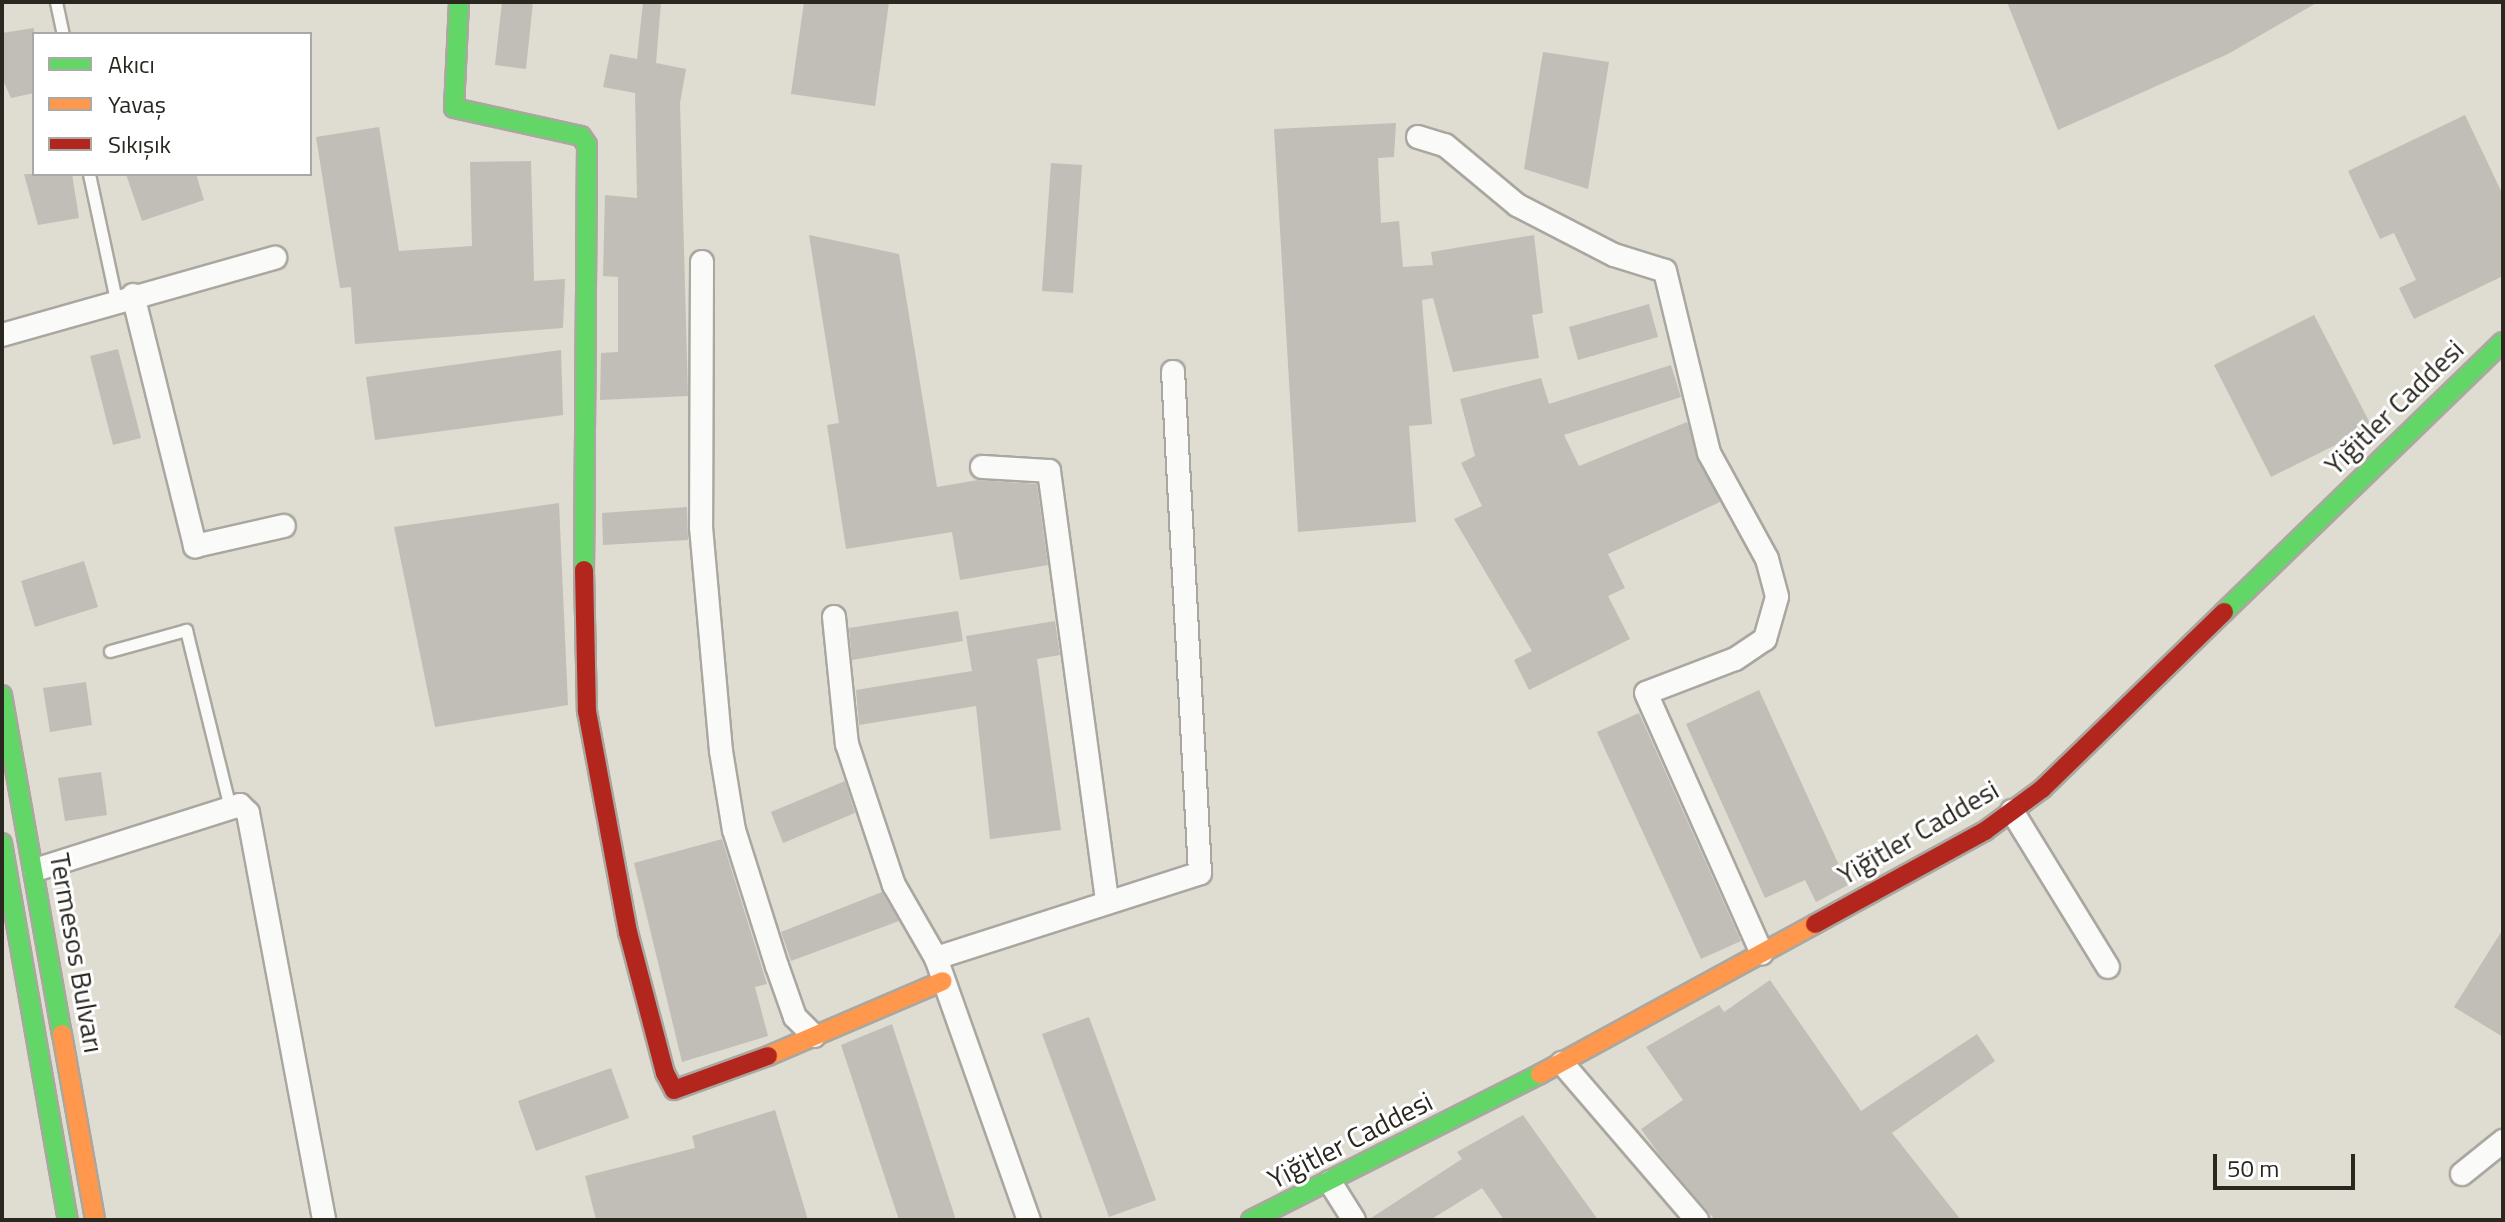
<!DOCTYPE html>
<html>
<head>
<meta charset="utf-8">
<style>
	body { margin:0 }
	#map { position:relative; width:2505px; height:1222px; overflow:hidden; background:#dfdcd2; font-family:"Titillium Web",sans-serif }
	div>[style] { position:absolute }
	.building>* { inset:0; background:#c0beb6 }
	.roads { filter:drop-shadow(2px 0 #a9a79f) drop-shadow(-2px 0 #a9a79f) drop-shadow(0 2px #a9a79f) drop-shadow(0 -2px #a9a79f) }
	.lane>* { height:11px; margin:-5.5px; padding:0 5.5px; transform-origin:5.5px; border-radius:5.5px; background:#fafaf8 }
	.street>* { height:22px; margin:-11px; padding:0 11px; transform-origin:11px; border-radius:11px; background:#fafaf8 }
	.fast>* { height:18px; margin:-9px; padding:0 9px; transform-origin:9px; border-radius:9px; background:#63d668 }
	.slow>* { height:18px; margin:-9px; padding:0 9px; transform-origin:9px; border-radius:9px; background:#ff974d }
	.jam>* { height:18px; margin:-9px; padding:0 9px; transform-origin:9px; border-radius:9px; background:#b3261e }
	span { translate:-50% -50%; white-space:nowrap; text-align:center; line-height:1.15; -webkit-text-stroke:6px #fff; paint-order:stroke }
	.street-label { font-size:28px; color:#292720 }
	.frame { position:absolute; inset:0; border:4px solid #292720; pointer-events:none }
	.legend { position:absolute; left:32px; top:32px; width:280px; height:144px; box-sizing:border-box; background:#fff; border:2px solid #a9a9a6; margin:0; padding:10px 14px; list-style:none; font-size:24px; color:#292720 }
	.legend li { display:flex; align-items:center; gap:16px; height:40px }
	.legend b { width:40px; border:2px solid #a9a9a6 }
	.scale { position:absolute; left:2213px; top:1154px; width:142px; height:36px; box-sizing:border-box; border:4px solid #292720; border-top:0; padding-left:10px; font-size:24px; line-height:28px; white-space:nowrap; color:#292720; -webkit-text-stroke:6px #fff; paint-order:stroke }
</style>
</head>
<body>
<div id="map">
	<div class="building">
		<div style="clip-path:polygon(502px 2px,533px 2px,526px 69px,495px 65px)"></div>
		<div style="clip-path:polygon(643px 2px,661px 2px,656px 63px,686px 69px,680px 103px,688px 396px,600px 400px,601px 353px,618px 352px,618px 277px,603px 276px,605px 195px,637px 198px,635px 93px,603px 87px,610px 54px,637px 59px)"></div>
		<div style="clip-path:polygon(804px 2px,889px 2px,875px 106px,791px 94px)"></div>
		<div style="clip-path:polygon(2007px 2px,2318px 2px,2228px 54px,2058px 130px)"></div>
		<div style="clip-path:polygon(34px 28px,34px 93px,11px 98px,2px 78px,2px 33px)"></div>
		<div style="clip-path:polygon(1543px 52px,1609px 62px,1588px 189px,1524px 169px)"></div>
		<div style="clip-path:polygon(2465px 115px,2503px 195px,2503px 276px,2414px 319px,2399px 288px,2416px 280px,2394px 233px,2380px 239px,2348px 171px)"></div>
		<div style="clip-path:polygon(1396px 123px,1394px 157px,1378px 158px,1381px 223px,1399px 221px,1403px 267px,1433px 265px,1431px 252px,1534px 235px,1543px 313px,1532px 315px,1539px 358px,1453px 372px,1433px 298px,1422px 300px,1432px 424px,1409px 426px,1416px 522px,1298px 532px,1274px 129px)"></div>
		<div style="clip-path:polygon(379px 127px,399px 251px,472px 246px,470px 162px,531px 161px,534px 281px,565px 279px,563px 328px,355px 344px,351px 287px,340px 288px,316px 137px)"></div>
		<div style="clip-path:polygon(1051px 163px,1082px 165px,1073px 293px,1042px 291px)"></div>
		<div style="clip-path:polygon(24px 174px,72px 174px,79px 218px,38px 225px)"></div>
		<div style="clip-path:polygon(126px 174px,196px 174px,204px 200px,142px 221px)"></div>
		<div style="clip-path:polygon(809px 235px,899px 254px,937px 487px,978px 480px,1037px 484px,1048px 565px,960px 580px,952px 532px,846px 549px,827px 425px,839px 423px)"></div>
		<div style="clip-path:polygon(1649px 304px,1658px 337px,1578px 360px,1569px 327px)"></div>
		<div style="clip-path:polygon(2314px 315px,2372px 427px,2271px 477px,2214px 365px)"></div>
		<div style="clip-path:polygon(118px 349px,141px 438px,113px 445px,90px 356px)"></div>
		<div style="clip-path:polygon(561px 350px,563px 415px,375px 440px,366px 377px)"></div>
		<div style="clip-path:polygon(1671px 365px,1681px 397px,1564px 435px,1579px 466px,1687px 422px,1720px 502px,1608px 554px,1625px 588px,1608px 596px,1630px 639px,1529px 690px,1514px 660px,1532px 651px,1454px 519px,1482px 506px,1461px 463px,1475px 456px,1460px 399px,1541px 378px,1549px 404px)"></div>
		<div style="clip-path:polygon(559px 503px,568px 705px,435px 727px,394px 527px)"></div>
		<div style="clip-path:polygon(687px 507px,688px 540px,603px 545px,602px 513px)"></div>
		<div style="clip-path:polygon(84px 561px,98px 607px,35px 627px,21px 581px)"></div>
		<div style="clip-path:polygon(958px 611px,963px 641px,852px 660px,849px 628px)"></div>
		<div style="clip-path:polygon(1055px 621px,1060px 655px,1037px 659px,1061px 830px,990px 839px,976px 706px,859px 725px,856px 690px,972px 671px,966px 636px)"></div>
		<div style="clip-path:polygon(86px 682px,92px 725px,50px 732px,43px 688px)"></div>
		<div style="clip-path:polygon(1759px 690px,1848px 885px,1816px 902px,1805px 880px,1765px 898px,1686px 724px)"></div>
		<div style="clip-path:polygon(1639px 713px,1741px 941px,1701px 959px,1597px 732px)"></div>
		<div style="clip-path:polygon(101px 772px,107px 815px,65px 821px,58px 778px)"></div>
		<div style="clip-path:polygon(845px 781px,855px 813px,783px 843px,771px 812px)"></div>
		<div style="clip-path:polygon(722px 839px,767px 984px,755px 987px,768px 1036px,682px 1062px,634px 863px)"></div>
		<div style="clip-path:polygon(882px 892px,899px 921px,791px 961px,781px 932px)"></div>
		<div style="clip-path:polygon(2503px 929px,2503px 1037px,2454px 1007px)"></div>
		<div style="clip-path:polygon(1770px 980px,1861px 1111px,1977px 1034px,1995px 1061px,1892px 1133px,1961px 1220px,1715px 1220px,1659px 1154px,1641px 1129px,1683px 1100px,1646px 1047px,1719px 1005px,1724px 1012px)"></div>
		<div style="clip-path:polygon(1089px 1017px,1156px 1200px,1109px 1217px,1042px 1034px)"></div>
		<div style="clip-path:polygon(892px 1024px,956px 1220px,899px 1220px,841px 1045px)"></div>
		<div style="clip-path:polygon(611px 1068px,629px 1118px,536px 1151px,518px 1101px)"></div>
		<div style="clip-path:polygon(775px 1110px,808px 1220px,596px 1220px,585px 1176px,695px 1148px,692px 1136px)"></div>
		<div style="clip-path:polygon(1523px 1115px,1598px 1220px,1504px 1220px,1482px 1188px,1430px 1220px,1368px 1220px,1462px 1159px,1457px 1152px)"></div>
	</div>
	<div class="roads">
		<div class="lane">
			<div style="left:56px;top:2px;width:33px;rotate:78deg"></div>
			<div style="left:89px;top:174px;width:129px;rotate:77.9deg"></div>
			<div style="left:110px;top:651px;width:79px;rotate:-15.4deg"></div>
			<div style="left:186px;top:630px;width:183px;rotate:76.1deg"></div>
		</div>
		<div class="street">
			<div style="left:1418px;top:137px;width:28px;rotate:17deg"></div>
			<div style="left:1445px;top:145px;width:94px;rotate:39.8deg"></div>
			<div style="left:1517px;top:205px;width:109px;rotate:27.3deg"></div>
			<div style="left:1614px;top:255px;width:53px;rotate:17.4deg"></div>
			<div style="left:1665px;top:271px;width:187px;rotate:76.4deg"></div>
			<div style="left:1709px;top:453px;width:121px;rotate:61.3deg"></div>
			<div style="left:1767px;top:559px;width:39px;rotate:75deg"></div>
			<div style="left:1777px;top:597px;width:44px;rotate:105.9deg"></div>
			<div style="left:1765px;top:639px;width:36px;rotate:146deg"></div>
			<div style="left:1735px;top:659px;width:95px;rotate:159.1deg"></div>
			<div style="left:1646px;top:693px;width:285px;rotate:66deg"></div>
			<div style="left:702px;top:262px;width:265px;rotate:90.2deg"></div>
			<div style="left:701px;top:527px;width:225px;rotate:84.9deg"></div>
			<div style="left:721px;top:751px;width:80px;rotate:80.7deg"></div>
			<div style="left:734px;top:830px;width:143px;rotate:72.5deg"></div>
			<div style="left:777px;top:966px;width:54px;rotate:70.6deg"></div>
			<div style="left:795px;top:1017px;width:27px;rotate:45deg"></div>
			<div style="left:133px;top:295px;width:259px;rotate:76.1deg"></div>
			<div style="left:195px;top:546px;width:91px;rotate:-12.7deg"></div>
			<div style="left:2px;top:335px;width:284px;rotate:-15.8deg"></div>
			<div style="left:982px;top:467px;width:67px;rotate:3.4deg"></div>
			<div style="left:1049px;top:471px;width:434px;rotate:82.3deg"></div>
			<div style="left:834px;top:617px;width:128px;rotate:84.2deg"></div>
			<div style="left:847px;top:744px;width:149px;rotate:71.6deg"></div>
			<div style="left:894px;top:885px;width:84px;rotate:60.1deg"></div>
			<div style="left:936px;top:958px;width:278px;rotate:70.5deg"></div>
			<div style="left:2012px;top:811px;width:183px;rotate:58.4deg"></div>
			<div style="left:35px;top:870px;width:215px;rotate:-17.6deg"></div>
			<div style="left:240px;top:805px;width:11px;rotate:45deg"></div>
			<div style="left:248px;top:813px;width:414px;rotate:79.4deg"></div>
			<div style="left:936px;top:958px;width:277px;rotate:-17.8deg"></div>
			<div style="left:1200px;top:873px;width:502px;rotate:-93.08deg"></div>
			<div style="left:1562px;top:1063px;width:207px;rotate:49.3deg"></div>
			<div style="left:2462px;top:1174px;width:53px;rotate:-38.8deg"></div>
			<div style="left:1330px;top:1182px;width:45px;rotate:57.7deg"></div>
		</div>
		<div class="fast">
			<div style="left:459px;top:2px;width:106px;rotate:92.7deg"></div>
			<div style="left:454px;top:108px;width:130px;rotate:12.4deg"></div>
			<div style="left:581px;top:136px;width:11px;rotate:56deg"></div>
			<div style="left:587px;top:145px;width:425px;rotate:90.4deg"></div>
			<div style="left:2224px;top:612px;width:388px;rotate:-44.1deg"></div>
			<div style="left:2px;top:695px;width:344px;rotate:80deg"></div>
			<div style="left:2px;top:843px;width:383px;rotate:80.1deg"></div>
			<div style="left:1251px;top:1220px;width:324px;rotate:-26.8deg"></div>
		</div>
		<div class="slow">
			<div style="left:62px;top:1034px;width:189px;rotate:79.9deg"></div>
			<div style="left:768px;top:1056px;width:190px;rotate:-23.2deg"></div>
			<div style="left:1540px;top:1074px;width:313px;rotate:-28.6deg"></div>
		</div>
		<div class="jam">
			<div style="left:584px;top:570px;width:141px;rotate:88.8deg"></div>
			<div style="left:587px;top:711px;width:225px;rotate:79.5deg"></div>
			<div style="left:628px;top:932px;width:146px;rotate:75.3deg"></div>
			<div style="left:665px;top:1073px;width:19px;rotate:62deg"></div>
			<div style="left:674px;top:1090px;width:100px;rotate:-19.9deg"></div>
			<div style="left:1815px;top:924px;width:194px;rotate:-28.7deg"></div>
			<div style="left:1985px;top:831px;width:71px;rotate:-36.4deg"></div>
			<div style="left:2042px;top:789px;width:254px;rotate:-44.2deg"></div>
		</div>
	</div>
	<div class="street-label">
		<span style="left:2394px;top:407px;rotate:-44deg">Yiğitler Caddesi</span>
		<span style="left:1918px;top:832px;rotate:-30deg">Yiğitler Caddesi</span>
		<span style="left:77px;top:953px;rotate:80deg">Termesos Bulvarı</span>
		<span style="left:1350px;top:1140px;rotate:-27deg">Yiğitler Caddesi</span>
	</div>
	<div class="frame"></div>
	<ul class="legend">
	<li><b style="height:10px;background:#63d668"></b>Akıcı</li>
	<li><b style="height:10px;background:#ff974d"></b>Yavaş</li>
	<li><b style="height:10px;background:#b3261e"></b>Sıkışık</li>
	</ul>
	<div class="scale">50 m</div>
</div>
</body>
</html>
